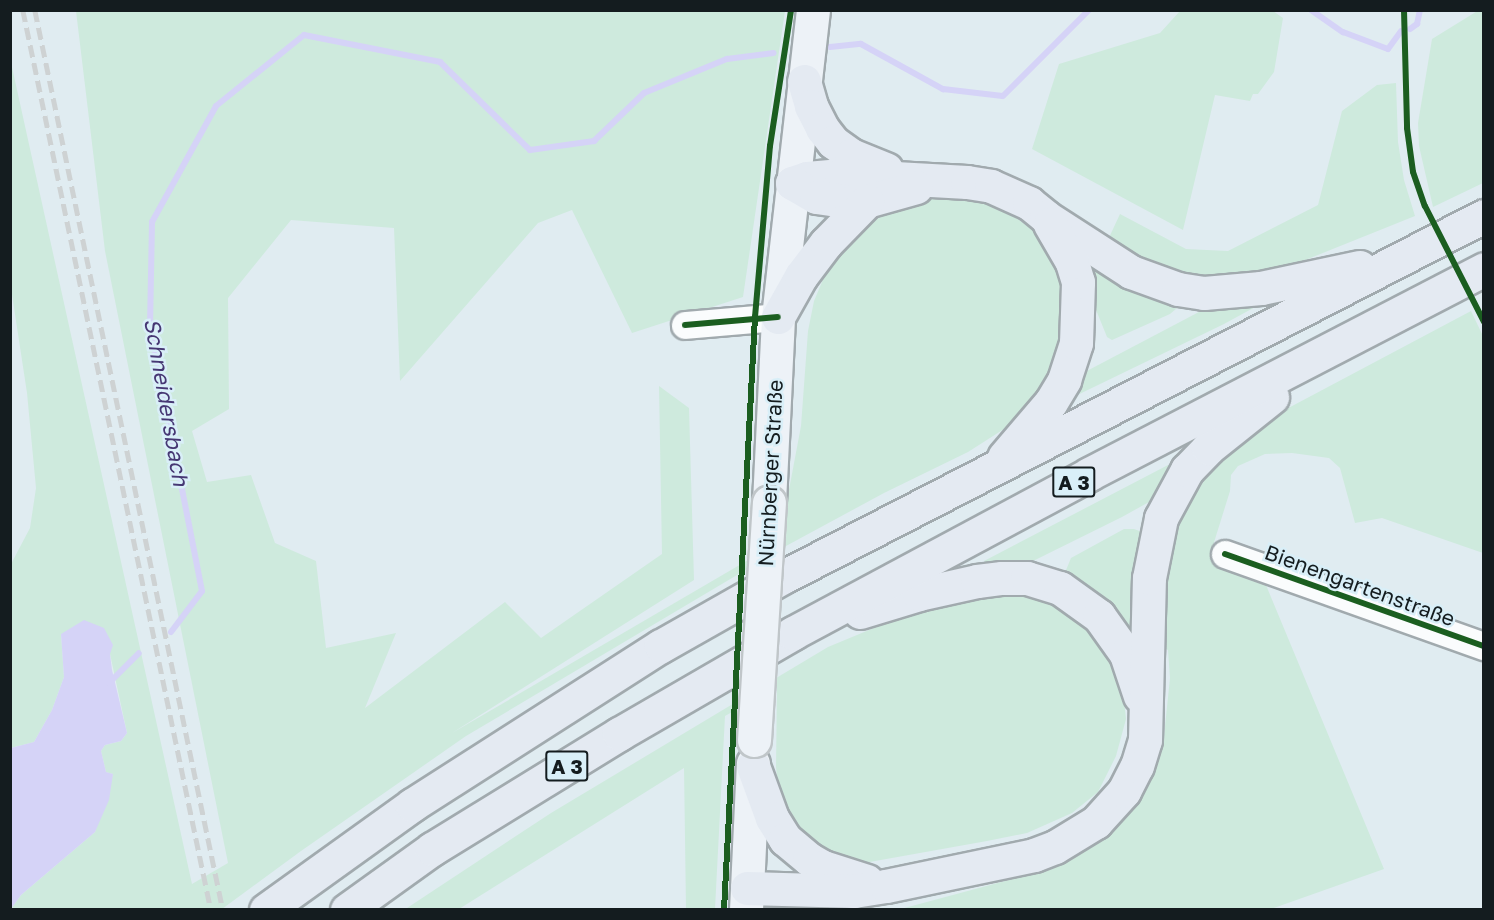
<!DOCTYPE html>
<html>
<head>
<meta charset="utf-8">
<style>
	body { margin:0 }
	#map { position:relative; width:1494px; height:920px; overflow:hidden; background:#e0ecf1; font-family:"Golos Text",sans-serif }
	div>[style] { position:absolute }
	.green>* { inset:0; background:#ceeadd }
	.water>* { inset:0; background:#d5d3f7 }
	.stream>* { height:6px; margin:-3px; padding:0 3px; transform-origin:3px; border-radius:3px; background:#d5d3f7 }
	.roads { filter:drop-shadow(2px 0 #a1aaae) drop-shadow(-2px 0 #a1aaae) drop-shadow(0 2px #a1aaae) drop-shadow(0 -2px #a1aaae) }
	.minor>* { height:27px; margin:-13.5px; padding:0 13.5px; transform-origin:13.5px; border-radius:13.5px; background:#fafcfd }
	.major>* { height:33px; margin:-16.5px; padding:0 16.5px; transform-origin:16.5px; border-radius:16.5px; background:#edf2f7 }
	.highway>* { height:33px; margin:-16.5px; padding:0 16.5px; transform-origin:16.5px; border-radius:16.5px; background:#e4eaf2 }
	.rail>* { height:4.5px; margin-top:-2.25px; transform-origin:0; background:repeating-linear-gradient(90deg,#ced2d3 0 12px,transparent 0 18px) }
	.bridges { filter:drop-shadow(2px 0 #c0c6c9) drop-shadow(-2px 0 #c0c6c9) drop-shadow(0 2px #c0c6c9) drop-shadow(0 -2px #c0c6c9) }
	.major-bridge>* { height:33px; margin:-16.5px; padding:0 16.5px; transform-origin:16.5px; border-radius:16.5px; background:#edf2f7 }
	.cycleway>* { height:6px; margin:-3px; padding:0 3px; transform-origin:3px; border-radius:3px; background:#1b5e20 }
	span { translate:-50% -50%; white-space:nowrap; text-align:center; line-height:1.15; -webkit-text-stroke:5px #d9eff8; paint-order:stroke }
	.shield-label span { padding:2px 4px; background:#d9eff8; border:2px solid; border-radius:4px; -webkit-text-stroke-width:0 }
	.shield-label { font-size:20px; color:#141c1f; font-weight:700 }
	.street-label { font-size:21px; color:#141c1f }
	.water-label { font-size:22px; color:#463773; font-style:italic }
	.frame { position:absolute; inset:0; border:12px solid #141c1f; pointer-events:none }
</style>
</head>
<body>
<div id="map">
	<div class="green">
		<div style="clip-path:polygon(1479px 10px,1484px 11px,1483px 183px,1433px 207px,1419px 146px,1418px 123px,1432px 39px)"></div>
		<div style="clip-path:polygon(76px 11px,785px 11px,743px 297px,632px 333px,572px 210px,538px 223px,400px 381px,394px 228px,291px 220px,228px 298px,229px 409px,192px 431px,207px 482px,251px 475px,275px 543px,316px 561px,326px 648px,396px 633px,365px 708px,505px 602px,541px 638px,662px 554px,659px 386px,689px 408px,694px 580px,452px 733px,786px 538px,788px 495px,801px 426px,808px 331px,814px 301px,835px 251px,876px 213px,926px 196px,962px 196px,990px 203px,1014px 216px,1036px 233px,1054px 252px,1070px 293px,1051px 384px,1015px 422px,968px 452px,884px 493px,786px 546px,466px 736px,301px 851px,222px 909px,11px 909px,21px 895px,95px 832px,113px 774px,106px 772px,101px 751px,105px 745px,121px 741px,127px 733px,110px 654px,61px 634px,64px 677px,52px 710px,34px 742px,11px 748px,11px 564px,30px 528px,36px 488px,27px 393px,11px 288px,10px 58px,192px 884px,228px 863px,105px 251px)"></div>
		<div style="clip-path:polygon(1180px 11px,1273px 11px,1283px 18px,1274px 72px,1258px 94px,1253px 94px,1250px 101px,1215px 95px,1183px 230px,1032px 149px,1059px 64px,1160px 33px)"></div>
		<div style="clip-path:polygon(1396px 83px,1398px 142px,1404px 180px,1415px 216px,1273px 273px,1203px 284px,1106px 244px,1120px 214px,1186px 249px,1228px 251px,1318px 205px,1342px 111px,1377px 85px)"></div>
		<div style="clip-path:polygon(1081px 251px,1178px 305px,1177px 308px,1170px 314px,1112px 340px,1107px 337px,1094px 305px)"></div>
		<div style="clip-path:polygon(1268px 300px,1224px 324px,1065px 401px,1083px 373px,1216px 303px)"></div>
		<div style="clip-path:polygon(1471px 311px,1483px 336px,1483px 553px,1382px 518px,1355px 523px,1340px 468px,1329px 458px,1292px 453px,1265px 454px,1238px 466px,1231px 475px,1230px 491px,1211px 552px,1261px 573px,1384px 869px,1271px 909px,897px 910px,1050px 869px,1079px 855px,1108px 835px,1125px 819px,1138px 803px,1152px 774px,1164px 736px,1170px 678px,1168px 650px,1164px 648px,1161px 620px,1161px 574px,1176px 505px,1245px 431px)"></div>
		<div style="clip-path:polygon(1168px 465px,1171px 466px,1160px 483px,1156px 494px,1149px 502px,1122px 517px,1027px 564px,985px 565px,984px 561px)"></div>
		<div style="clip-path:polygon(1124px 529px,1134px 529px,1142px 532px,1136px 559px,1136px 641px,1121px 617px,1097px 594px,1064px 575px,1071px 558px)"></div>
		<div style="clip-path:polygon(1033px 592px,1074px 611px,1114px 663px,1123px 691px,1126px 719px,1116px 756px,1098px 792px,1072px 813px,1027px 833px,987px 841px,864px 863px,835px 859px,796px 832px,779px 796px,776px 767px,777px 687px,725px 716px,715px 909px,686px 909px,684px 768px,459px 909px,404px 910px,551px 813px,828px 647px,927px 606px,961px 597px)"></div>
	</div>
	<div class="water">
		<div style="clip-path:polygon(84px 620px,104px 628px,113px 645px,110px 654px,112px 670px,127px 733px,121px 741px,105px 745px,101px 751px,106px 772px,113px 774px,109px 800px,95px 832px,21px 895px,11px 909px,11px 748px,34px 742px,52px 710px,64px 677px,61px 634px)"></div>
	</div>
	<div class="stream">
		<div style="left:1311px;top:10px;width:39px;rotate:35deg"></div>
		<div style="left:1343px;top:32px;width:48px;rotate:20.7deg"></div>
		<div style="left:1388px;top:49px;width:22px;rotate:-54deg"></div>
		<div style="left:1410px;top:29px;width:9px;rotate:-36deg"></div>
		<div style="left:1417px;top:24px;width:14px;rotate:-78deg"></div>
		<div style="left:830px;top:47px;width:31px;rotate:-6deg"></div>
		<div style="left:861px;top:44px;width:94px;rotate:28.8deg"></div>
		<div style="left:943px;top:89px;width:60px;rotate:6.7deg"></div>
		<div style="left:1003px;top:96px;width:122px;rotate:-45deg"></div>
		<div style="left:171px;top:632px;width:51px;rotate:-52.9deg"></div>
		<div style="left:202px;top:591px;width:269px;rotate:-101.1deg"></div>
		<div style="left:150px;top:327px;width:105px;rotate:-88.9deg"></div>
		<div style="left:152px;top:222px;width:132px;rotate:-61.1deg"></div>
		<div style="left:216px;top:106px;width:113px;rotate:-38.9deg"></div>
		<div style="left:304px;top:35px;width:139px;rotate:11.2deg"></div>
		<div style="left:440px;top:62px;width:126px;rotate:44.4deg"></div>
		<div style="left:530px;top:150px;width:65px;rotate:-8deg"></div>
		<div style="left:594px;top:141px;width:69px;rotate:-43.8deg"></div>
		<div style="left:644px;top:93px;width:90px;rotate:-22.3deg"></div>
		<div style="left:727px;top:59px;width:47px;rotate:-7.3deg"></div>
		<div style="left:109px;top:683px;width:42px;rotate:-45deg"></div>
	</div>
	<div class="roads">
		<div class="minor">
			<div style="left:685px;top:325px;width:93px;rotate:-4.9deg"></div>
			<div style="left:1225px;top:554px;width:275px;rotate:19.6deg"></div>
		</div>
		<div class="major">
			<div style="left:769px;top:502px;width:185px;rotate:-87.2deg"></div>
			<div style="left:778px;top:317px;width:309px;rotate:-83.5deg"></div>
			<div style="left:746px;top:910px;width:147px;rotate:-87.3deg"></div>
		</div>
		<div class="highway">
			<div style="left:804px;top:81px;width:26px;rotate:74deg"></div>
			<div style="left:811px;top:106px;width:25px;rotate:63deg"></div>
			<div style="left:822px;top:128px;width:18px;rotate:52deg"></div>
			<div style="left:833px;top:142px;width:22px;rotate:36deg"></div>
			<div style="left:851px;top:155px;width:38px;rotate:22deg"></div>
			<div style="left:792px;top:183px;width:16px;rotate:-18deg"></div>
			<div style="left:807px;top:178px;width:34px;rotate:-5deg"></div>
			<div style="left:841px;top:175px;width:126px;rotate:3.2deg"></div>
			<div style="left:967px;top:182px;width:24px;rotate:9deg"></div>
			<div style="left:991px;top:186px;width:42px;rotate:24.1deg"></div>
			<div style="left:1029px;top:203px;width:22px;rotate:39deg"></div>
			<div style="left:1046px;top:217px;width:101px;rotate:32.9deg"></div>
			<div style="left:1131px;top:272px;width:50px;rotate:19.9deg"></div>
			<div style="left:1178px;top:289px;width:26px;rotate:9deg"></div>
			<div style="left:1204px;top:293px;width:57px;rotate:-5deg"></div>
			<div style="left:1261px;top:288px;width:101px;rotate:-12deg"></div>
			<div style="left:792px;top:183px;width:28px;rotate:30deg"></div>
			<div style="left:816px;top:197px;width:35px;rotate:8deg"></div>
			<div style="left:851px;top:202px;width:16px;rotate:-4deg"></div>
			<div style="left:867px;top:201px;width:51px;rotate:-15.9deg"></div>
			<div style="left:778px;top:317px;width:47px;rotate:-60.7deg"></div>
			<div style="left:801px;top:276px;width:41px;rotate:-52.9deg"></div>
			<div style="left:826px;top:243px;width:59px;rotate:-45.7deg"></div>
			<div style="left:1004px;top:457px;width:72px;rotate:-49.5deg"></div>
			<div style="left:1051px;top:402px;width:26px;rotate:-59deg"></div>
			<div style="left:1064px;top:380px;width:39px;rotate:-72deg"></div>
			<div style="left:1076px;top:343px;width:61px;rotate:-88.1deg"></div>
			<div style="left:1078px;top:282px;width:21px;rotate:-107deg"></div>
			<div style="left:1072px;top:262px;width:44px;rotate:-120.1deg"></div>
			<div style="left:860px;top:612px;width:62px;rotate:-17deg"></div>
			<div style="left:919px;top:594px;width:59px;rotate:-12.6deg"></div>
			<div style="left:977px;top:581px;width:25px;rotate:-7deg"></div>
			<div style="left:1002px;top:578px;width:25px"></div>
			<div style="left:1027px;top:578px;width:34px;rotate:17deg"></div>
			<div style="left:1060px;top:588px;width:48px;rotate:35.7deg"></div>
			<div style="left:1099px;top:616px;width:47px;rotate:54.6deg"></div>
			<div style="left:1126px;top:654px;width:44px;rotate:71.6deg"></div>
			<div style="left:753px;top:766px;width:55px;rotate:69.9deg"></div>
			<div style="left:772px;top:818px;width:25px;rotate:58deg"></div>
			<div style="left:785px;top:839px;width:31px;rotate:40deg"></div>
			<div style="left:809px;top:859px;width:16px;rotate:30deg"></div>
			<div style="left:823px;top:867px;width:46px;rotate:17.7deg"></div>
			<div style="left:747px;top:888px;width:107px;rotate:1.6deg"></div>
			<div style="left:854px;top:891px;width:32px;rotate:-9deg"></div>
			<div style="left:886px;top:886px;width:151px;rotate:-11.8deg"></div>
			<div style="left:1034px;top:855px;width:22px;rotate:-21deg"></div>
			<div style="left:1055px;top:847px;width:48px;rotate:-31.4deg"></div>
			<div style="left:1096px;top:822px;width:42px;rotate:-47.9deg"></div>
			<div style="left:1124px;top:791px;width:28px;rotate:-63deg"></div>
			<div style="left:1137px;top:766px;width:27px;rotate:-73deg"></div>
			<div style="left:1145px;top:740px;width:162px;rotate:-88.6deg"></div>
			<div style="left:1149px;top:578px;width:61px;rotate:-78.7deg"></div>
			<div style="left:1161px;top:518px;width:55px;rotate:-61.6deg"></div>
			<div style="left:1187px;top:470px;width:30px;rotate:-46deg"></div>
			<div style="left:1208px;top:448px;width:82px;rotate:-38.6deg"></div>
			<div style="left:266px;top:910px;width:180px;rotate:-35.7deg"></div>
			<div style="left:412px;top:805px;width:295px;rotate:-32.6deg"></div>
			<div style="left:661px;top:646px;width:140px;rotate:-29.5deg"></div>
			<div style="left:783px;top:577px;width:788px;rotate:-27.25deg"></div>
			<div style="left:347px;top:910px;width:105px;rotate:-35.7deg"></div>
			<div style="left:432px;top:849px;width:220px;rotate:-31.6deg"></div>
			<div style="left:619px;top:734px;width:201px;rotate:-30.1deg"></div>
			<div style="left:793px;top:633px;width:336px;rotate:-28.2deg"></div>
			<div style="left:1089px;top:474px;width:445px;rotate:-27.4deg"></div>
		</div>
	</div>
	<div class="rail">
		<div style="left:23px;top:10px;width:919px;rotate:78.2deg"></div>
		<div style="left:35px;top:10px;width:919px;rotate:78.2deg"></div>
	</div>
	<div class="bridges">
		<div class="major-bridge">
			<div style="left:754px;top:740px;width:238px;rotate:-86.4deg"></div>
		</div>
	</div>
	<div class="cycleway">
		<div style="left:1404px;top:10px;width:118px;rotate:88.5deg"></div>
		<div style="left:1407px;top:128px;width:44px;rotate:82.2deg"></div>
		<div style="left:1413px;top:172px;width:36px;rotate:71deg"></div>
		<div style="left:1425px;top:206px;width:130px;rotate:63deg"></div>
		<div style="left:685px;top:325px;width:93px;rotate:-4.9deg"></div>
		<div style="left:1225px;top:554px;width:275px;rotate:19.6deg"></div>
		<div style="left:724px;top:910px;width:594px;rotate:-87.01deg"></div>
		<div style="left:755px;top:317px;width:172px;rotate:-85deg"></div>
		<div style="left:770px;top:146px;width:138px;rotate:-81.2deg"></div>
	</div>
	<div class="shield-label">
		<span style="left:1074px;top:482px">A 3</span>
		<span style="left:567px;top:766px">A 3</span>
	</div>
	<div class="street-label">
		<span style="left:770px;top:473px;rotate:-87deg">Nürnberger Straße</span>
		<span style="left:1360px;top:585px;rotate:20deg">Bienengartenstraße</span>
	</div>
	<div class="water-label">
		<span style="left:167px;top:402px;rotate:80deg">Schneidersbach</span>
	</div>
	<div class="frame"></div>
</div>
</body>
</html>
